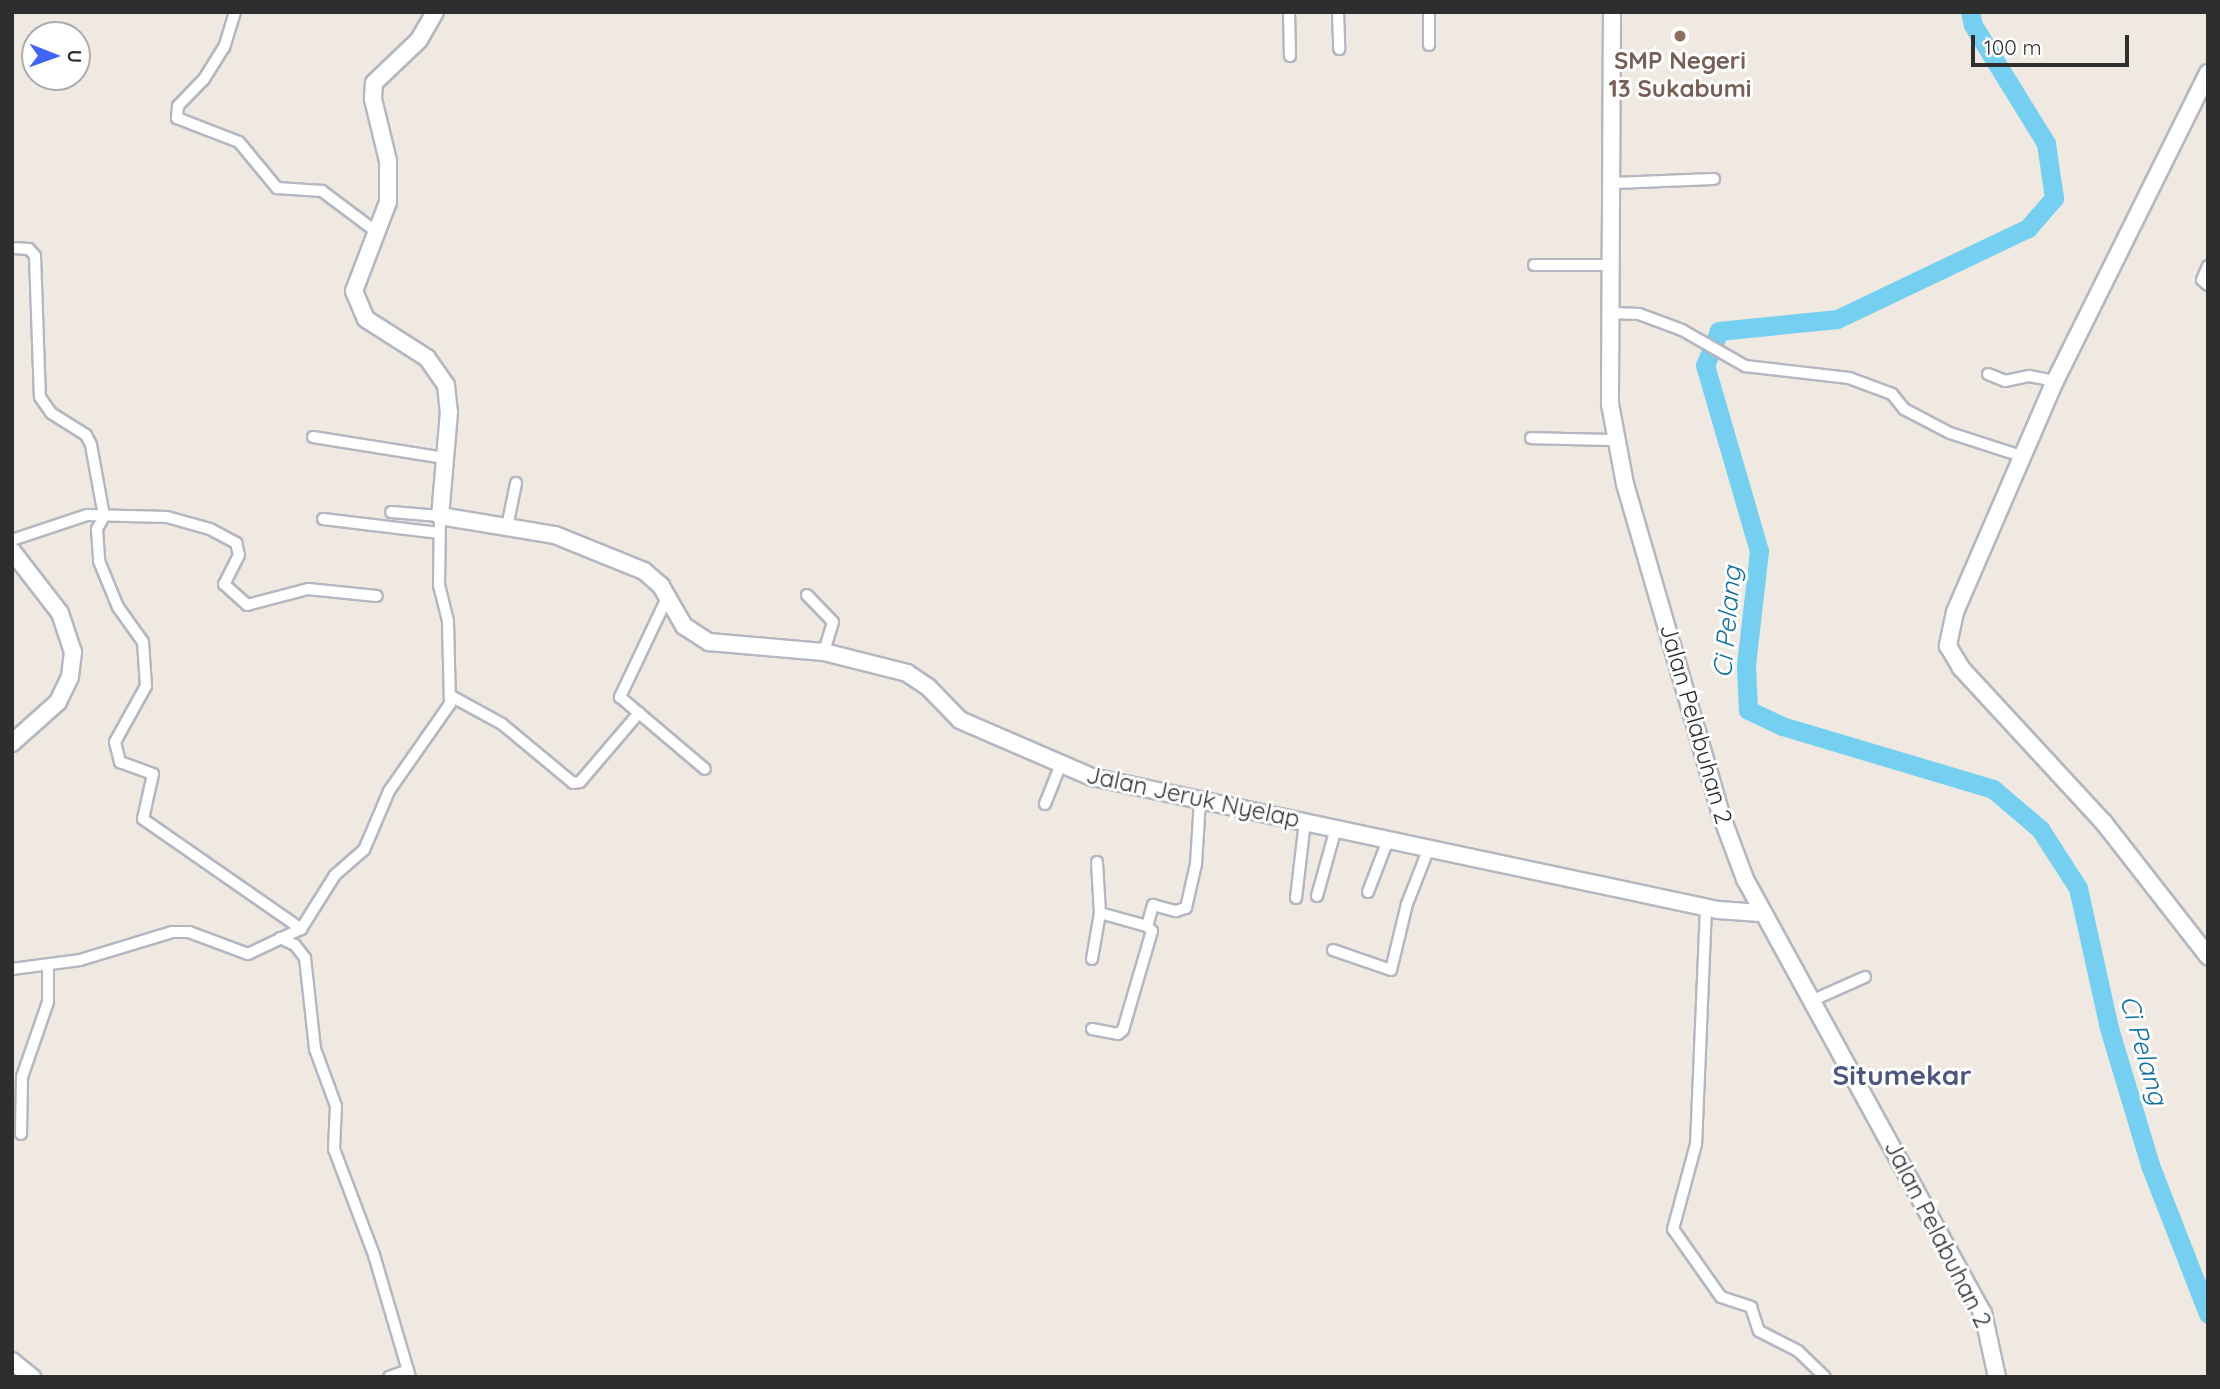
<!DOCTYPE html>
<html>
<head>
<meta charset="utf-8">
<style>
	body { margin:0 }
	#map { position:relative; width:2220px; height:1389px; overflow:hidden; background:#efe9e1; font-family:Quicksand,sans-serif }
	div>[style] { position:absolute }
	.river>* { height:19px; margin:-9.5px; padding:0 9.5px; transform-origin:9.5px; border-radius:9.5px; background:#75cff0 }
	.roads { filter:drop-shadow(2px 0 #b4b7c1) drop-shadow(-2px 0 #b4b7c1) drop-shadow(0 2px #b4b7c1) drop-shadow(0 -2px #b4b7c1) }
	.street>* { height:10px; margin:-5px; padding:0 5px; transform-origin:5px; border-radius:5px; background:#fff }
	.secondary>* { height:16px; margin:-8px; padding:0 8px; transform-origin:8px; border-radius:8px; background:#fff }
	.dots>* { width:19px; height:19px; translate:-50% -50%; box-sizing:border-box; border:4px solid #fff; border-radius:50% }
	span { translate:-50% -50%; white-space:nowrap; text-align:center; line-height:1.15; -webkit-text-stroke:6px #fff; paint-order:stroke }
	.education-label { font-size:24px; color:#785e54; font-weight:700 }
	.street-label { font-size:24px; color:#2e2e2e }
	.water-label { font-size:26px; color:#0d6fa3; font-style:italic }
	.quarter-label { font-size:28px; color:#4d5680; font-weight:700 }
	.frame { position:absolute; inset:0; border:14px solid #2e2e2e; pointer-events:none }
	.north { position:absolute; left:21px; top:21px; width:70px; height:70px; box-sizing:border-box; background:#fff; border:2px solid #ababab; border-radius:50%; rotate:91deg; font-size:19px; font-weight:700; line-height:28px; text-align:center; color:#2e2e2e }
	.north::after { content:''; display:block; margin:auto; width:24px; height:32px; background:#4264fb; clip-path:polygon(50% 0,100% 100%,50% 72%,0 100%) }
	.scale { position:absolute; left:1971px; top:35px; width:158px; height:32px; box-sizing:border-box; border:4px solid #2e2e2e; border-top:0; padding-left:9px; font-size:21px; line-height:24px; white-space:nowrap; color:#2e2e2e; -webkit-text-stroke:5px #fff; paint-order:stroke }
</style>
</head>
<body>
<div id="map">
	<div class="river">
		<div style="left:1970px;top:12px;width:13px;rotate:77deg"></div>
		<div style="left:1973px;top:25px;width:139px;rotate:58.3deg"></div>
		<div style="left:2046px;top:143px;width:56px;rotate:81.7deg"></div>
		<div style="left:2054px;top:198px;width:40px;rotate:131deg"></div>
		<div style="left:2028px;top:228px;width:212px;rotate:154.5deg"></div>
		<div style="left:1837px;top:319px;width:119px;rotate:174.2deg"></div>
		<div style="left:1719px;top:331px;width:37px;rotate:112deg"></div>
		<div style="left:1705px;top:365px;width:194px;rotate:73.8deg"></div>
		<div style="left:1759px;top:551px;width:115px;rotate:96.5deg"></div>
		<div style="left:1746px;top:665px;width:45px;rotate:87.5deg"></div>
		<div style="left:1748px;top:710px;width:38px;rotate:25deg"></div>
		<div style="left:1782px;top:726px;width:220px;rotate:16.6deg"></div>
		<div style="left:1993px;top:789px;width:62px;rotate:40.4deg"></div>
		<div style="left:2040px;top:829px;width:70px;rotate:57.2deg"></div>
		<div style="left:2078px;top:888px;width:143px;rotate:77.5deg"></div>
		<div style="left:2109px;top:1028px;width:143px;rotate:73.3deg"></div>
		<div style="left:2150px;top:1165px;width:160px;rotate:68.7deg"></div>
	</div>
	<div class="roads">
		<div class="street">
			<div style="left:235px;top:12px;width:37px;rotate:107deg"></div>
			<div style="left:224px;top:47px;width:39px;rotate:122deg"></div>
			<div style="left:203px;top:80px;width:36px;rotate:134deg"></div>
			<div style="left:178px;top:106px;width:12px;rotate:95deg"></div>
			<div style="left:177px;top:118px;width:66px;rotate:21.2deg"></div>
			<div style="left:239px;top:142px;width:60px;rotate:50.4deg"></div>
			<div style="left:277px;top:188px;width:45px;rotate:3.8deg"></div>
			<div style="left:322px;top:191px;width:70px;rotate:36.9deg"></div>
			<div style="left:1289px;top:12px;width:44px;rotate:88.7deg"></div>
			<div style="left:1338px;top:12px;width:37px;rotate:88deg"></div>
			<div style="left:1429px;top:12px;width:33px;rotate:90deg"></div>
			<div style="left:1613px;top:183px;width:101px;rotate:-2.3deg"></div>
			<div style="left:12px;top:248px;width:17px;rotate:3deg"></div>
			<div style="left:29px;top:249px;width:9px;rotate:49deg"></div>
			<div style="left:35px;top:256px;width:141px;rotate:88deg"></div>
			<div style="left:40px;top:397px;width:19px;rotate:55deg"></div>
			<div style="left:51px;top:413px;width:41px;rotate:32.2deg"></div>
			<div style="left:86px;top:435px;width:11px;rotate:63deg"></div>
			<div style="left:91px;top:445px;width:72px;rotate:79.6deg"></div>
			<div style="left:104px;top:516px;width:15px;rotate:118deg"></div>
			<div style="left:97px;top:529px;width:32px;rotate:86deg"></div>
			<div style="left:99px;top:561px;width:50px;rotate:67.6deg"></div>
			<div style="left:118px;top:607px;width:43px;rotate:54.5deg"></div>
			<div style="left:143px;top:642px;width:44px;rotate:86.1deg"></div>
			<div style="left:146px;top:686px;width:64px;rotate:119deg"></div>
			<div style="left:115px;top:742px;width:21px;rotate:76deg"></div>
			<div style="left:120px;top:762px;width:35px;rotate:20deg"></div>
			<div style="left:153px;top:774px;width:46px;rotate:102.5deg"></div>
			<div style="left:143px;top:819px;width:193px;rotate:34.8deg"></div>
			<div style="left:1534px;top:265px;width:79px"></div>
			<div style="left:2208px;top:266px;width:15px;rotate:113deg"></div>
			<div style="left:2202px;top:280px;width:8px;rotate:40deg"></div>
			<div style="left:1612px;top:313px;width:27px;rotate:2deg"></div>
			<div style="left:1639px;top:314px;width:46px;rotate:20.4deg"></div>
			<div style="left:1682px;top:330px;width:73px;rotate:29.7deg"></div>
			<div style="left:1745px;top:366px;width:105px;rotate:6.6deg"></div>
			<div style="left:1849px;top:378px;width:46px;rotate:20.4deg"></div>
			<div style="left:1892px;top:394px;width:19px;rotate:51deg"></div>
			<div style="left:1904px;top:409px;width:52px;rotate:27.6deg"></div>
			<div style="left:1950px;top:433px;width:78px;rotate:18deg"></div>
			<div style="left:1988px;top:374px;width:18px;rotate:22deg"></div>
			<div style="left:2005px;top:381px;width:25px;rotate:-12deg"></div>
			<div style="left:2029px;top:376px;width:26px;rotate:11deg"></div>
			<div style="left:313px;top:437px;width:133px;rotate:9.1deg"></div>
			<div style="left:1531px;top:438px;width:84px;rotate:1.4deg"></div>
			<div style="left:323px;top:519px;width:117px;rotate:6.9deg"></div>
			<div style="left:507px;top:527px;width:45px;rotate:-78.4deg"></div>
			<div style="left:12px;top:540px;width:79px;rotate:-18.4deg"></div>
			<div style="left:87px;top:515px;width:80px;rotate:1.4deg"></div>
			<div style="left:167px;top:517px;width:45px;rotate:15.6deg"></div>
			<div style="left:210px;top:529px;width:30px;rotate:28deg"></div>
			<div style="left:236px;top:543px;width:12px;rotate:76deg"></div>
			<div style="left:239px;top:555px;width:33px;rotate:117deg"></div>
			<div style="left:224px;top:584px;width:31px;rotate:42deg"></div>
			<div style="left:247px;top:605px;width:63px;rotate:-14.7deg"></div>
			<div style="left:308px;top:589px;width:69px;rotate:5.8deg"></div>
			<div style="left:807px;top:595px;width:37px;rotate:46deg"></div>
			<div style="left:833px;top:622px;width:31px;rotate:107deg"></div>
			<div style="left:667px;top:598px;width:110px;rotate:115.4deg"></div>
			<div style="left:620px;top:697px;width:111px;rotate:40.3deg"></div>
			<div style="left:451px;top:696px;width:58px;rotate:28.8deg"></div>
			<div style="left:502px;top:724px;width:92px;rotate:39.7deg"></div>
			<div style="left:573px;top:783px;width:7px;rotate:-8deg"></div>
			<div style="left:580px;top:782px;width:91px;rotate:-49.5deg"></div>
			<div style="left:1045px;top:804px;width:43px;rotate:-68.2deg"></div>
			<div style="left:1368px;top:892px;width:56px;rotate:-69deg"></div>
			<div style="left:1317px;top:896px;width:71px;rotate:-74.4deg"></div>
			<div style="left:1296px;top:898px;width:78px;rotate:-83.3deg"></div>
			<div style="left:1706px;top:907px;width:237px;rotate:92.4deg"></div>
			<div style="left:1696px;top:1144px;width:88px;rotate:105.1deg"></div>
			<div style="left:1673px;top:1229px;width:83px;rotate:54.8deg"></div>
			<div style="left:1721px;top:1297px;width:32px;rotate:18deg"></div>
			<div style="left:1751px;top:1307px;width:25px;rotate:72deg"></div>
			<div style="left:1759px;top:1331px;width:44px;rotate:27.1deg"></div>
			<div style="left:1798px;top:1351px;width:37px;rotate:44deg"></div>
			<div style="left:1100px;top:913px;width:49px;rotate:15.5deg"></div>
			<div style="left:280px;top:938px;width:17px;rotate:25deg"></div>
			<div style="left:295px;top:945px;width:16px;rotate:52deg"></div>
			<div style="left:305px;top:958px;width:92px;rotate:83.7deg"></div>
			<div style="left:315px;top:1049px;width:61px;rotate:69.8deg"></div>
			<div style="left:336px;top:1106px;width:43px;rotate:92.7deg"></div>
			<div style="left:334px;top:1149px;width:113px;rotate:69.3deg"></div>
			<div style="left:374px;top:1255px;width:127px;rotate:73.6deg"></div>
			<div style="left:1333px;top:950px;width:61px;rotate:19deg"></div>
			<div style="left:1391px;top:970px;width:68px;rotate:-76.4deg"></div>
			<div style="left:1407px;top:904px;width:60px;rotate:-68.6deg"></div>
			<div style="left:1092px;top:959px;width:47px;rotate:-80.1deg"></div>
			<div style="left:1100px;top:913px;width:51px;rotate:-93.4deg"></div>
			<div style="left:12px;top:969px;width:69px;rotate:-7.5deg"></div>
			<div style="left:80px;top:960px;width:96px;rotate:-16.9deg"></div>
			<div style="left:172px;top:932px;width:17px"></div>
			<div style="left:189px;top:932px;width:63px;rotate:20.4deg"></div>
			<div style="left:248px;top:954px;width:59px;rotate:-25.3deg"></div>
			<div style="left:301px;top:929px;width:64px;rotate:-57.8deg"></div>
			<div style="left:335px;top:875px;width:38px;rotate:-41deg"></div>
			<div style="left:364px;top:850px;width:64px;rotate:-67deg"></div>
			<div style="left:389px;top:791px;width:106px;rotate:-55deg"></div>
			<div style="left:450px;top:704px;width:83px;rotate:-91.4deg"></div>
			<div style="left:448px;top:621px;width:36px;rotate:-104deg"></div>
			<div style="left:439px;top:586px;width:70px;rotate:-89.2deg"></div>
			<div style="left:440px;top:516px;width:49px;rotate:-175.3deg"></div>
			<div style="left:1811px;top:1001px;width:59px;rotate:-24deg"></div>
			<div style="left:1092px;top:1029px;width:26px;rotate:11deg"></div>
			<div style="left:1118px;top:1034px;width:6px;rotate:-39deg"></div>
			<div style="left:1123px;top:1030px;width:103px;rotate:-73.7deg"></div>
			<div style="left:1152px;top:931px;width:7px;rotate:-135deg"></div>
			<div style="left:1147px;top:926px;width:22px;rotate:-74deg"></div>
			<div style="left:1153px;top:905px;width:24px;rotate:15deg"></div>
			<div style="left:1176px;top:911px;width:10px;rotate:-17deg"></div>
			<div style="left:1186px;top:908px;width:45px;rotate:-77.2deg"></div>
			<div style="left:1196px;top:864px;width:63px;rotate:-86.4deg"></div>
			<div style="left:21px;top:1134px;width:57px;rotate:-89deg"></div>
			<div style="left:22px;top:1077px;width:79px;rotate:-70.9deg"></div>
			<div style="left:48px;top:1002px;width:37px;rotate:-90deg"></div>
			<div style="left:389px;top:1377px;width:20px;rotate:-20deg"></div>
		</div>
		<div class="secondary">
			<div style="left:435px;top:12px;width:32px;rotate:120deg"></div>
			<div style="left:419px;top:40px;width:62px;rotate:136.3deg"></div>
			<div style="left:374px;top:83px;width:16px;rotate:94deg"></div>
			<div style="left:373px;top:99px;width:64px;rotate:76.4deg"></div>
			<div style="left:388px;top:161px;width:41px;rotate:90deg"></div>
			<div style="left:388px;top:202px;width:95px;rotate:110.9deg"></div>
			<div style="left:354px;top:291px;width:30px;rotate:67deg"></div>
			<div style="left:366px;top:319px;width:72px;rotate:32.6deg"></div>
			<div style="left:427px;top:358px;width:33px;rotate:55deg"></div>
			<div style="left:446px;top:385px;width:27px;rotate:84deg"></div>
			<div style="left:449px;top:412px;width:104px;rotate:94.9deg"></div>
			<div style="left:440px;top:516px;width:117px;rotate:9.4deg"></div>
			<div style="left:555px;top:535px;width:96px;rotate:22deg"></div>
			<div style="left:644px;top:571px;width:23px;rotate:41deg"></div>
			<div style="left:661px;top:586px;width:46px;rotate:60.1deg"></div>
			<div style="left:684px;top:626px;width:30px;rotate:33deg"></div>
			<div style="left:709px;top:642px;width:115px;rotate:5deg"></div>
			<div style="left:824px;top:652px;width:86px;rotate:14.2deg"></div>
			<div style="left:907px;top:673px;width:25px;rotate:34deg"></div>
			<div style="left:928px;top:687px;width:46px;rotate:45.9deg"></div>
			<div style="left:960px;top:720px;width:144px;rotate:23.4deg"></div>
			<div style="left:1092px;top:777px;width:640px;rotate:11.99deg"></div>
			<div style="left:1718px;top:910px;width:42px;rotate:4.1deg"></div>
			<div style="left:1612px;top:12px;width:392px;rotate:90.3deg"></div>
			<div style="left:1610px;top:404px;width:81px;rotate:79.4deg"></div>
			<div style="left:1625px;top:484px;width:341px;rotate:73.8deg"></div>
			<div style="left:1720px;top:812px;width:72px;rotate:69.5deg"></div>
			<div style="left:1745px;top:879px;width:495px;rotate:61.3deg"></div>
			<div style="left:1983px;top:1313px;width:66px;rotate:77.7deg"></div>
			<div style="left:2208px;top:73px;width:344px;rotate:116.4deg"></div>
			<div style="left:2055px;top:381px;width:252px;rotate:113.4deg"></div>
			<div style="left:1955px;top:612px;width:35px;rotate:102deg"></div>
			<div style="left:1948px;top:646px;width:26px;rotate:59deg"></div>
			<div style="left:1961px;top:668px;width:211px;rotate:47.3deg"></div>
			<div style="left:2104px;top:823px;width:169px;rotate:52deg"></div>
			<div style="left:12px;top:551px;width:78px;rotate:52.3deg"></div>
			<div style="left:60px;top:613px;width:41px;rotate:71.6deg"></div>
			<div style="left:73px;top:652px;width:25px;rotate:97deg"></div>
			<div style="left:70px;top:677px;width:28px;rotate:116deg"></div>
			<div style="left:58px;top:702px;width:62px;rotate:138.3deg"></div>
			<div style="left:12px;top:1361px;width:26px;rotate:39deg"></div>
		</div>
	</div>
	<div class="dots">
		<div style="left:1680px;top:36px;background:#8d6e63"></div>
	</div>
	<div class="education-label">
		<span style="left:1680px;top:75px">SMP Negeri<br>13 Sukabumi</span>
	</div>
	<div class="street-label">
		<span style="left:1696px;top:724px;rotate:74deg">Jalan Pelabuhan 2</span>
		<span style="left:1193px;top:797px;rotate:12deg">Jalan Jeruk Nyelap</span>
		<span style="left:1938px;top:1234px;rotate:63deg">Jalan Pelabuhan 2</span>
	</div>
	<div class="water-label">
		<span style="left:1727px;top:622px;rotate:-85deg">Ci Pelang</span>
		<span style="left:2144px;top:1050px;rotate:74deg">Ci Pelang</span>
	</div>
	<div class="quarter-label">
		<span style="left:1902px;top:1075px">Situmekar</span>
	</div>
	<div class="frame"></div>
	<div class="north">U</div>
	<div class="scale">100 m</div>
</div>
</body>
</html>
